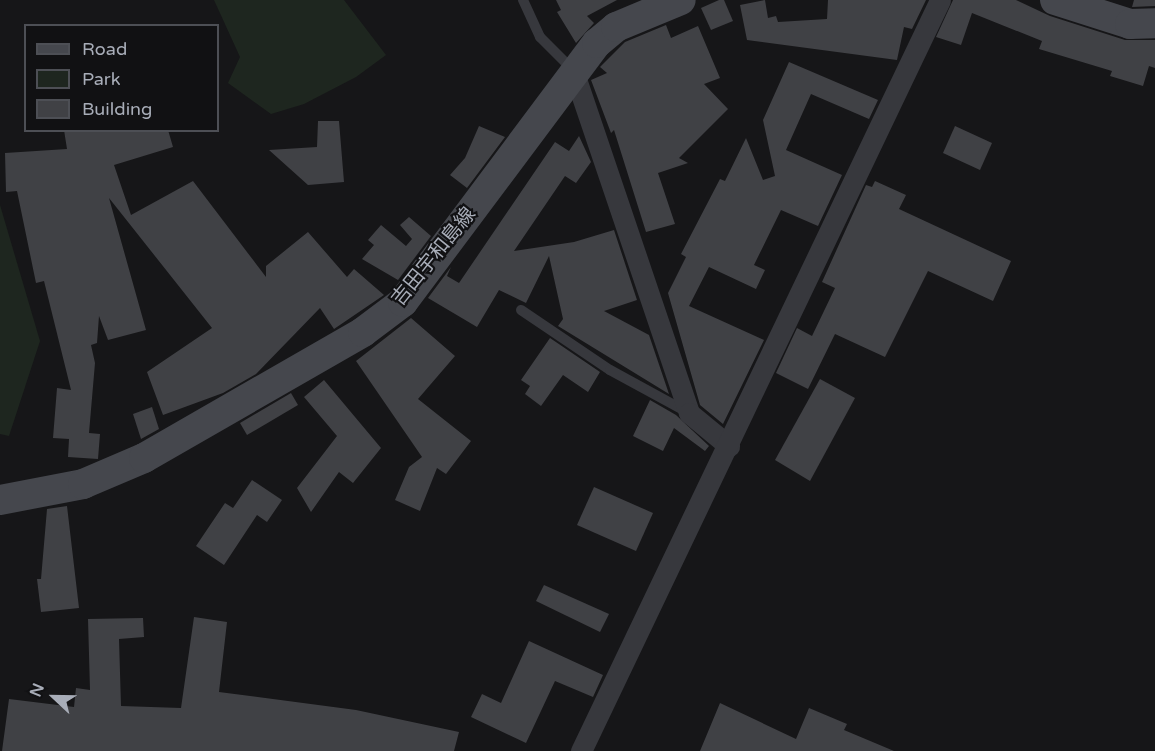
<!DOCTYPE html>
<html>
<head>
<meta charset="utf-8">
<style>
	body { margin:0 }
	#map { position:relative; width:1155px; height:751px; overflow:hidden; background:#161618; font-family:"Varela Round","Noto Sans JP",sans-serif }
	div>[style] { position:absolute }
	.green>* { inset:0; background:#1e261f }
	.building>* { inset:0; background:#404145 }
	.lane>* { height:10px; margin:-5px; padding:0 5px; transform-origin:5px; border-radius:5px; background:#37383d }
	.street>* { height:21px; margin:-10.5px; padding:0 10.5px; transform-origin:10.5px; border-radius:10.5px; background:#37383d }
	.secondary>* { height:30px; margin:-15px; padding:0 15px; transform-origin:15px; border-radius:15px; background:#45474d }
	span { translate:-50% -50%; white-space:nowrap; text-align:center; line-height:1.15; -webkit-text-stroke:4.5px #111113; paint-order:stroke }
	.street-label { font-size:20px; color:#a8adb8 }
	.legend { position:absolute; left:24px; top:24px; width:195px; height:108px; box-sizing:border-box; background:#111113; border:2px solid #4d4f55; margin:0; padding:8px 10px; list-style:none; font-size:18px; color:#a8adb8 }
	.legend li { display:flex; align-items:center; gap:12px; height:30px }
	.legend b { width:30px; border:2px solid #4d4f55 }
	.north { position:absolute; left:24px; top:667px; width:60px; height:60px; -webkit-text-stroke:4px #111113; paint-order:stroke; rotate:292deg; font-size:16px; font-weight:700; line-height:24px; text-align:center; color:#a8adb8 }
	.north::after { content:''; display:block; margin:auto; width:21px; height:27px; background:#a8adb8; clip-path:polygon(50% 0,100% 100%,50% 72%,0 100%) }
</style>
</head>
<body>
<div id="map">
	<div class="green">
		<div style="clip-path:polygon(214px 0,344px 0,386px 55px,356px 77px,304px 104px,271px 114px,228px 83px,240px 57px)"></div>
		<div style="clip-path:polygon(0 205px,40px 341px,9px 436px,0 434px)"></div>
	</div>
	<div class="building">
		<div style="clip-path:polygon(556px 0,617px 0,587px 16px,594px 23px,576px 43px,557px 12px,561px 10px)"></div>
		<div style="clip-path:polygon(719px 0,724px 0,733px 21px,711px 30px,701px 8px)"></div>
		<div style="clip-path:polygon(765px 0,768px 18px,776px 16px,778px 22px,827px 19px,828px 0,926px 0,912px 29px,904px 27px,897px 60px,747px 40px,740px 5px)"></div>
		<div style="clip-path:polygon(953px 0,1016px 0,1050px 16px,1125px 40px,1155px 40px,1155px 68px,1149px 66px,1143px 86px,1110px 76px,1112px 71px,1039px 49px,1042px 41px,972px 13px,961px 45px,936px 37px)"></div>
		<div style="clip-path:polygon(1134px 0,1155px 0,1155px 6px,1132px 7px)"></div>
		<div style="clip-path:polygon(666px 25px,671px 38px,698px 26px,720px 78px,704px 84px,728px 109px,679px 158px,688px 163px,658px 173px,675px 224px,646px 232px,614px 130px,611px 133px,591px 80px,607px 73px,600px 67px,625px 42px)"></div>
		<div style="clip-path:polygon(789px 62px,878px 100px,869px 119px,811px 94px,786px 150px,842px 175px,818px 226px,781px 210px,754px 265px,765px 270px,756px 289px,709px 267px,689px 306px,764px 340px,723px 424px,700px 405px,668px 293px,686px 257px,681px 254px,720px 179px,725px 181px,746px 138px,763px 180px,775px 176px,763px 120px)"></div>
		<div style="clip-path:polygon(318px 121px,339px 121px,344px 182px,308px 185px,269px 150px,317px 147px)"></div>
		<div style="clip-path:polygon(479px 126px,505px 137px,467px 188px,450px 175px,465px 158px)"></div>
		<div style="clip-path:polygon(955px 126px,992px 143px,980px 170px,943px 153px)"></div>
		<div style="clip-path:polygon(64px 130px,168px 130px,173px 147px,114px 165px,131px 215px,193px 181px,266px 277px,266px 266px,308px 232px,347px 277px,354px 269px,384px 295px,334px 329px,320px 308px,256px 374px,223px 393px,163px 415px,147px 372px,212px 328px,109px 198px,146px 330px,108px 340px,99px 316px,97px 343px,91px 345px,95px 363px,89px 433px,100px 434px,98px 459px,68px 457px,69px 439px,53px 438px,57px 388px,71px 390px,44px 281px,36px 283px,17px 191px,6px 192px,5px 153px,67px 149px)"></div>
		<div style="clip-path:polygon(579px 136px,591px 162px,576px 183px,565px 176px,514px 251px,574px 242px,614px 230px,637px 300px,604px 311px,649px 335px,669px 394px,558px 326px,563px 319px,549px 256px,526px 303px,499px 290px,477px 327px,428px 298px,451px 267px,447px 276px,459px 283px,555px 142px,569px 151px)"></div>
		<div style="clip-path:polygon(875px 181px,906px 195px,899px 209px,1011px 261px,993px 301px,928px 271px,885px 357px,835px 334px,808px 389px,776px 373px,797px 328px,812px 336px,835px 288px,822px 282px,866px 185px,872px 187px)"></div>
		<div style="clip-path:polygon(409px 217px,431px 236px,398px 280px,362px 259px,374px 245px,368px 240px,381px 225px,406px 246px,412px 239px,400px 225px)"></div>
		<div style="clip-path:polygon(411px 318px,455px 356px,418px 399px,471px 441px,446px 474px,437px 468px,420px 511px,395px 500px,409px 467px,422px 457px,356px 361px)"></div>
		<div style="clip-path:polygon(550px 338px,600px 372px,588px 392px,563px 375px,541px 406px,525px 394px,530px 386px,521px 380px)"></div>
		<div style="clip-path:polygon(820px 379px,855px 398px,810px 481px,775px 460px)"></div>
		<div style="clip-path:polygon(324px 380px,381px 448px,353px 483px,339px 472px,311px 512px,297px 488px,337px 436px,304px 397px)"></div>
		<div style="clip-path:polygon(291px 393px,298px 405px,247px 435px,240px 423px)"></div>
		<div style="clip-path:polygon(650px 400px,676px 415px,709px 446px,705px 451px,674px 428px,663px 451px,633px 436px)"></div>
		<div style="clip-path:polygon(152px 407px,159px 429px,141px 439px,133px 414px)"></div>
		<div style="clip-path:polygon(252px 480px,282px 500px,267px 522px,257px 515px,224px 565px,196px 546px,225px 503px,233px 508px)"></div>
		<div style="clip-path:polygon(594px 487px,653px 513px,636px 551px,577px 525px)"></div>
		<div style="clip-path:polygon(67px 506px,79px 608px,41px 612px,37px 579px,41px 579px,47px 509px)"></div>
		<div style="clip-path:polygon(544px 585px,609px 614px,600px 632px,536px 601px)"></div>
		<div style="clip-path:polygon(194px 617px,227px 622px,219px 692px,356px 710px,459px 732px,454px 751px,2px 751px,9px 699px,74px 707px,76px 688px,90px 690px,88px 619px,143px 618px,144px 637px,119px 639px,121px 706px,181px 708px)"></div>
		<div style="clip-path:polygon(529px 641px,603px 675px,593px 697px,555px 681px,526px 743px,471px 717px,482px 694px,501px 703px)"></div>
		<div style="clip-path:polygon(720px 703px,796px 739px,809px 708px,847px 724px,844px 730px,894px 751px,700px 751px)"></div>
	</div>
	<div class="lane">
		<div style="left:523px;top:0;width:41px;rotate:65.3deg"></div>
		<div style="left:540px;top:37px;width:47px;rotate:45deg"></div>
		<div style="left:521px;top:310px;width:107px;rotate:34deg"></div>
		<div style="left:610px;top:370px;width:88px;rotate:28.6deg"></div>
	</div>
	<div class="street">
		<div style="left:573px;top:70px;width:362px;rotate:71.3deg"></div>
		<div style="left:689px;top:413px;width:52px;rotate:39.5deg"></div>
		<div style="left:581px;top:751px;width:832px;rotate:-64.45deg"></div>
	</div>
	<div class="secondary">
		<div style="left:1055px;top:0;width:79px;rotate:17.7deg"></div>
		<div style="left:1130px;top:24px;width:25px;rotate:-2deg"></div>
		<div style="left:0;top:500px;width:85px;rotate:-10.9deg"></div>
		<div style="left:83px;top:484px;width:66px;rotate:-23.1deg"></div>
		<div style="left:144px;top:458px;width:253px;rotate:-29.9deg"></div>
		<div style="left:363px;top:332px;width:50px;rotate:-36.9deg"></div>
		<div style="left:403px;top:302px;width:324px;rotate:-53.2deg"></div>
		<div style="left:597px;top:43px;width:25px;rotate:-40deg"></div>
		<div style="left:616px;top:27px;width:70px;rotate:-22.6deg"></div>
	</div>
	<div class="street-label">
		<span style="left:434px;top:257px;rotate:-51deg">吉田宇和島線</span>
	</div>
	<ul class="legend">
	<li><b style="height:8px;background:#45474d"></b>Road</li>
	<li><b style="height:16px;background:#1e261f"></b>Park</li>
	<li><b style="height:16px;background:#404145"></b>Building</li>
	</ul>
	<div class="north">N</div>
</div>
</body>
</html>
